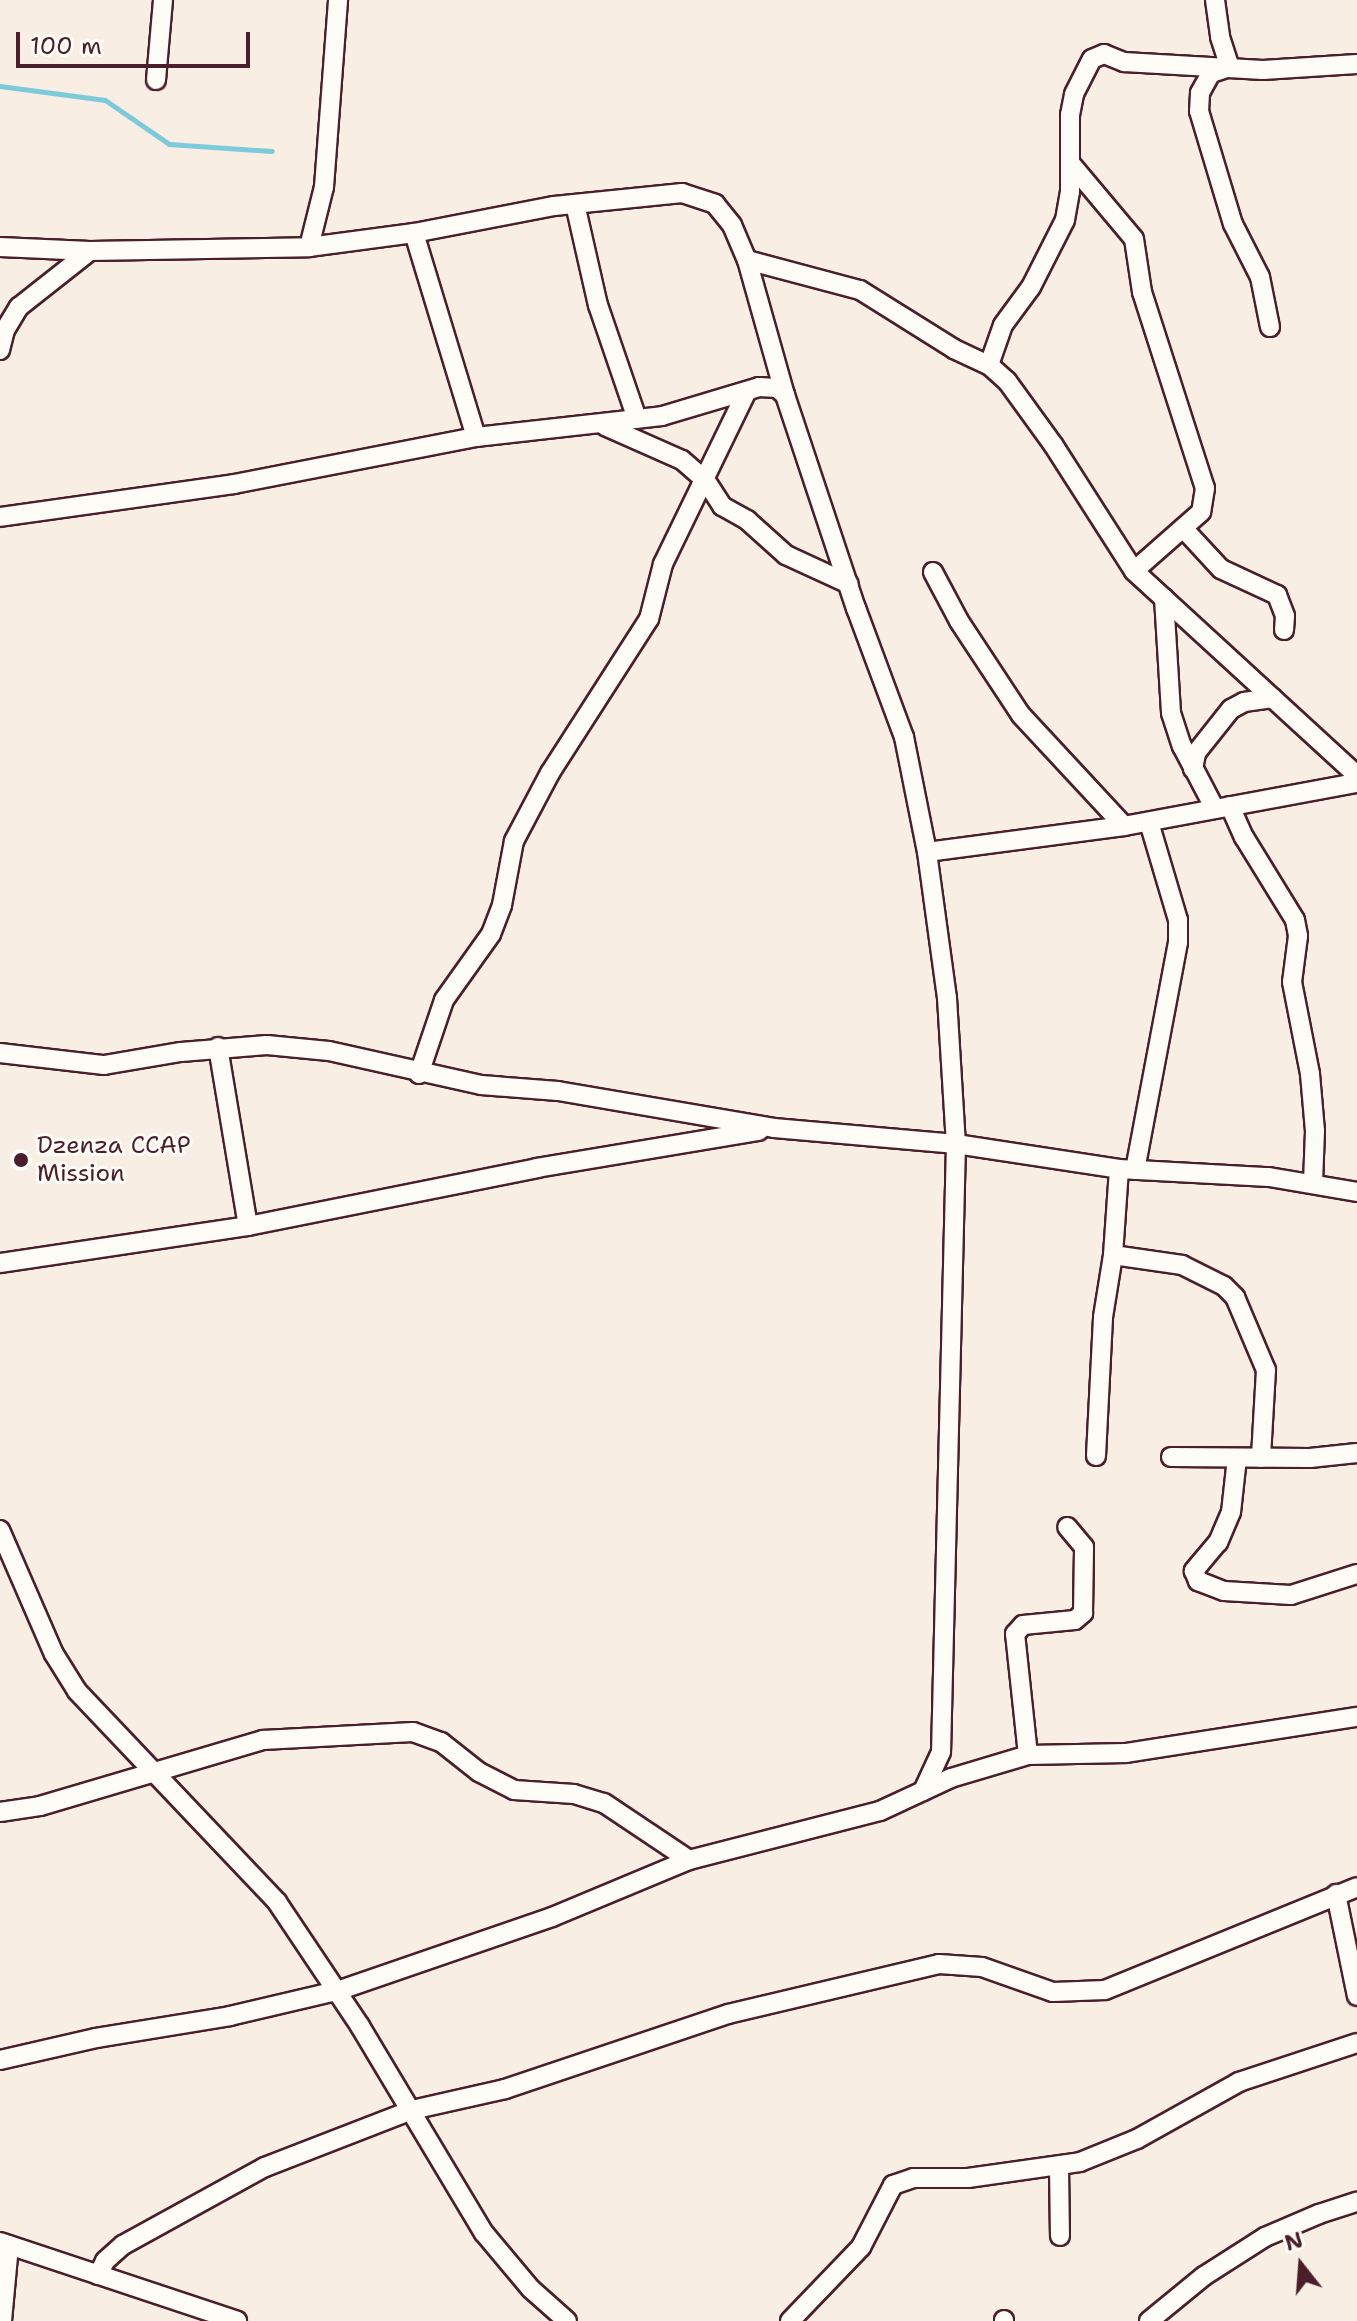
<!DOCTYPE html>
<html>
<head>
<meta charset="utf-8">
<style>
	body { margin:0 }
	#map { position:relative; width:1357px; height:2321px; overflow:hidden; background:#f8eee4; font-family:"Shantell Sans",sans-serif }
	div>[style] { position:absolute }
	.stream>* { height:5px; margin:-2.5px; padding:0 2.5px; transform-origin:2.5px; border-radius:2.5px; background:#7ccada }
	.roads { filter:drop-shadow(2px 0 #4a1f2b) drop-shadow(-2px 0 #4a1f2b) drop-shadow(0 2px #4a1f2b) drop-shadow(0 -2px #4a1f2b) }
	.minor>* { height:18px; margin:-9px; padding:0 9px; transform-origin:9px; border-radius:9px; background:#fdfcf7 }
	.dots>* { width:22px; height:22px; translate:-50% -50%; box-sizing:border-box; border:4px solid #fdfcf7; border-radius:50% }
	span { translate:-50% -50%; white-space:nowrap; text-align:center; line-height:1.15; -webkit-text-stroke:6px #fdfcf7; paint-order:stroke }
	.poi-label { font-size:24px; color:#4a1f2b }
	.left { translate:0 -50%; text-align:left }
	.north { position:absolute; left:1261px; top:2225px; width:80px; height:80px; -webkit-text-stroke:6px #fdfcf7; paint-order:stroke; rotate:343deg; font-size:22px; font-weight:700; line-height:32px; text-align:center; color:#4a1f2b }
	.north::after { content:''; display:block; margin:auto; width:28px; height:36px; background:#4a1f2b; clip-path:polygon(50% 0,100% 100%,50% 72%,0 100%) }
	.scale { position:absolute; left:16px; top:32px; width:234px; height:36px; box-sizing:border-box; border:4px solid #4a1f2b; border-top:0; padding-left:10px; font-size:24px; line-height:28px; white-space:nowrap; color:#4a1f2b; -webkit-text-stroke:6px #fdfcf7; paint-order:stroke }
</style>
</head>
<body>
<div id="map">
	<div class="stream">
		<div style="left:0;top:86px;width:106px;rotate:7.6deg"></div>
		<div style="left:105px;top:100px;width:78px;rotate:34.5deg"></div>
		<div style="left:169px;top:144px;width:103px;rotate:3.9deg"></div>
	</div>
	<div class="roads">
		<div class="minor">
			<div style="left:1215px;top:0;width:37px;rotate:82deg"></div>
			<div style="left:1220px;top:37px;width:32px;rotate:72deg"></div>
			<div style="left:1230px;top:67px;width:20px;rotate:162deg"></div>
			<div style="left:1211px;top:73px;width:23px;rotate:119deg"></div>
			<div style="left:1200px;top:93px;width:18px;rotate:93deg"></div>
			<div style="left:1199px;top:111px;width:118px;rotate:73.3deg"></div>
			<div style="left:1233px;top:224px;width:59px;rotate:63deg"></div>
			<div style="left:1260px;top:277px;width:51px;rotate:78.7deg"></div>
			<div style="left:156px;top:80px;width:80px;rotate:-85deg"></div>
			<div style="left:1071px;top:164px;width:98px;rotate:50deg"></div>
			<div style="left:1134px;top:239px;width:54px;rotate:81.4deg"></div>
			<div style="left:1142px;top:292px;width:206px;rotate:72.2deg"></div>
			<div style="left:1205px;top:488px;width:24px;rotate:99deg"></div>
			<div style="left:1201px;top:512px;width:89px;rotate:138.6deg"></div>
			<div style="left:575px;top:204px;width:104px;rotate:77.2deg"></div>
			<div style="left:598px;top:305px;width:120px;rotate:71.1deg"></div>
			<div style="left:414px;top:233px;width:213px;rotate:73.1deg"></div>
			<div style="left:0;top:247px;width:90px;rotate:2.5deg"></div>
			<div style="left:90px;top:251px;width:219px;rotate:-1deg"></div>
			<div style="left:309px;top:247px;width:106px;rotate:-7.6deg"></div>
			<div style="left:414px;top:233px;width:143px;rotate:-10.9deg"></div>
			<div style="left:554px;top:206px;width:129px;rotate:-5.8deg"></div>
			<div style="left:682px;top:193px;width:35px;rotate:18deg"></div>
			<div style="left:715px;top:204px;width:27px;rotate:51deg"></div>
			<div style="left:732px;top:225px;width:38px;rotate:67deg"></div>
			<div style="left:747px;top:260px;width:140px;rotate:74.3deg"></div>
			<div style="left:309px;top:247px;width:62px;rotate:-76deg"></div>
			<div style="left:324px;top:187px;width:188px;rotate:-85.7deg"></div>
			<div style="left:747px;top:260px;width:117px;rotate:14.9deg"></div>
			<div style="left:860px;top:290px;width:111px;rotate:32.1deg"></div>
			<div style="left:954px;top:349px;width:38px;rotate:25deg"></div>
			<div style="left:989px;top:365px;width:24px;rotate:42deg"></div>
			<div style="left:1007px;top:381px;width:80px;rotate:54.1deg"></div>
			<div style="left:1054px;top:446px;width:148px;rotate:57.4deg"></div>
			<div style="left:1134px;top:571px;width:302px;rotate:42.5deg"></div>
			<div style="left:0;top:350px;width:21px;rotate:-76deg"></div>
			<div style="left:5px;top:330px;width:27px;rotate:-59deg"></div>
			<div style="left:19px;top:307px;width:90px;rotate:-38.3deg"></div>
			<div style="left:989px;top:365px;width:42px;rotate:-70.7deg"></div>
			<div style="left:1003px;top:325px;width:47px;rotate:-53.6deg"></div>
			<div style="left:1031px;top:287px;width:75px;rotate:-63.1deg"></div>
			<div style="left:1065px;top:220px;width:28px;rotate:-80deg"></div>
			<div style="left:1070px;top:192px;width:77px;rotate:-90deg"></div>
			<div style="left:1070px;top:115px;width:21px;rotate:-79deg"></div>
			<div style="left:1074px;top:94px;width:39px;rotate:-63deg"></div>
			<div style="left:1092px;top:59px;width:13px;rotate:-23deg"></div>
			<div style="left:1104px;top:54px;width:22px;rotate:22deg"></div>
			<div style="left:1124px;top:62px;width:139px;rotate:3.3deg"></div>
			<div style="left:1263px;top:70px;width:94px;rotate:-3.7deg"></div>
			<div style="left:605px;top:426px;width:84px;rotate:23.8deg"></div>
			<div style="left:682px;top:460px;width:32px;rotate:41deg"></div>
			<div style="left:706px;top:481px;width:30px;rotate:57deg"></div>
			<div style="left:722px;top:506px;width:29px;rotate:29deg"></div>
			<div style="left:747px;top:520px;width:52px;rotate:41.9deg"></div>
			<div style="left:786px;top:555px;width:69px;rotate:24.7deg"></div>
			<div style="left:0;top:517px;width:236px;rotate:-8deg"></div>
			<div style="left:234px;top:484px;width:247px;rotate:-11deg"></div>
			<div style="left:476px;top:437px;width:187px;rotate:-6.4deg"></div>
			<div style="left:662px;top:416px;width:101px;rotate:-16.6deg"></div>
			<div style="left:759px;top:387px;width:18px;rotate:3deg"></div>
			<div style="left:777px;top:388px;width:11px;rotate:41deg"></div>
			<div style="left:785px;top:395px;width:225px;rotate:71.6deg"></div>
			<div style="left:856px;top:608px;width:138px;rotate:69.6deg"></div>
			<div style="left:904px;top:737px;width:117px;rotate:78.7deg"></div>
			<div style="left:927px;top:852px;width:147px;rotate:82.2deg"></div>
			<div style="left:947px;top:998px;width:146px;rotate:86.5deg"></div>
			<div style="left:956px;top:1144px;width:608px;rotate:91.41deg"></div>
			<div style="left:941px;top:1752px;width:43px;rotate:114.8deg"></div>
			<div style="left:1183px;top:528px;width:56px;rotate:47.2deg"></div>
			<div style="left:1221px;top:569px;width:62px;rotate:24.9deg"></div>
			<div style="left:1277px;top:595px;width:22px;rotate:69deg"></div>
			<div style="left:1285px;top:616px;width:14px;rotate:94deg"></div>
			<div style="left:933px;top:572px;width:55px;rotate:62deg"></div>
			<div style="left:959px;top:621px;width:113px;rotate:56.6deg"></div>
			<div style="left:1021px;top:715px;width:151px;rotate:47.1deg"></div>
			<div style="left:1164px;top:598px;width:115px;rotate:86.5deg"></div>
			<div style="left:1171px;top:713px;width:35px;rotate:72deg"></div>
			<div style="left:1182px;top:746px;width:71px;rotate:62.4deg"></div>
			<div style="left:1193px;top:769px;width:16px;rotate:-79deg"></div>
			<div style="left:1196px;top:753px;width:56px;rotate:-51.5deg"></div>
			<div style="left:1231px;top:709px;width:15px;rotate:-28deg"></div>
			<div style="left:1244px;top:702px;width:29px;rotate:-8deg"></div>
			<div style="left:1230px;top:806px;width:34px;rotate:66deg"></div>
			<div style="left:1244px;top:837px;width:97px;rotate:58.4deg"></div>
			<div style="left:1295px;top:920px;width:16px;rotate:79deg"></div>
			<div style="left:1298px;top:936px;width:46px;rotate:97.4deg"></div>
			<div style="left:1292px;top:982px;width:94px;rotate:78.9deg"></div>
			<div style="left:1310px;top:1074px;width:57px;rotate:85deg"></div>
			<div style="left:1315px;top:1131px;width:53px;rotate:92.2deg"></div>
			<div style="left:927px;top:852px;width:199px;rotate:-7.5deg"></div>
			<div style="left:1124px;top:826px;width:237px;rotate:-10.5deg"></div>
			<div style="left:218px;top:1047px;width:181px;rotate:80.5deg"></div>
			<div style="left:0;top:1053px;width:105px;rotate:6.6deg"></div>
			<div style="left:104px;top:1065px;width:78px;rotate:-9.6deg"></div>
			<div style="left:181px;top:1052px;width:86px;rotate:-4.7deg"></div>
			<div style="left:267px;top:1045px;width:62px;rotate:5.5deg"></div>
			<div style="left:329px;top:1051px;width:156px;rotate:12.6deg"></div>
			<div style="left:481px;top:1085px;width:77px;rotate:4.5deg"></div>
			<div style="left:558px;top:1091px;width:219px;rotate:9.7deg"></div>
			<div style="left:774px;top:1128px;width:183px;rotate:5deg"></div>
			<div style="left:956px;top:1144px;width:165px;rotate:8.7deg"></div>
			<div style="left:1119px;top:1169px;width:150px;rotate:3.1deg"></div>
			<div style="left:1269px;top:1177px;width:89px;rotate:9.7deg"></div>
			<div style="left:419px;top:1074px;width:78px;rotate:-71.3deg"></div>
			<div style="left:444px;top:1000px;width:81px;rotate:-54.5deg"></div>
			<div style="left:491px;top:934px;width:31px;rotate:-69deg"></div>
			<div style="left:502px;top:905px;width:65px;rotate:-79.4deg"></div>
			<div style="left:514px;top:841px;width:77px;rotate:-62.1deg"></div>
			<div style="left:550px;top:773px;width:183px;rotate:-57.3deg"></div>
			<div style="left:649px;top:619px;width:57px;rotate:-75.7deg"></div>
			<div style="left:663px;top:564px;width:192px;rotate:-64.1deg"></div>
			<div style="left:1135px;top:1170px;width:232px;rotate:-79.3deg"></div>
			<div style="left:1178px;top:942px;width:22px;rotate:-90deg"></div>
			<div style="left:1178px;top:920px;width:102px;rotate:-106.5deg"></div>
			<div style="left:1113px;top:1255px;width:70px;rotate:8.2deg"></div>
			<div style="left:1182px;top:1265px;width:47px;rotate:26.6deg"></div>
			<div style="left:1224px;top:1286px;width:16px;rotate:45deg"></div>
			<div style="left:1235px;top:1297px;width:79px;rotate:67deg"></div>
			<div style="left:1266px;top:1370px;width:88px;rotate:93.3deg"></div>
			<div style="left:0;top:1263px;width:251px;rotate:-8.5deg"></div>
			<div style="left:248px;top:1226px;width:295px;rotate:-11.3deg"></div>
			<div style="left:537px;top:1168px;width:225px;rotate:-9.5deg"></div>
			<div style="left:1096px;top:1456px;width:139px;rotate:-87.1deg"></div>
			<div style="left:1103px;top:1317px;width:63px;rotate:-80.8deg"></div>
			<div style="left:1113px;top:1255px;width:86px;rotate:-86deg"></div>
			<div style="left:1171px;top:1457px;width:139px;rotate:0.4deg"></div>
			<div style="left:1310px;top:1458px;width:47px;rotate:-6.1deg"></div>
			<div style="left:1237px;top:1458px;width:54px;rotate:96.3deg"></div>
			<div style="left:1231px;top:1512px;width:33px;rotate:113deg"></div>
			<div style="left:1218px;top:1542px;width:38px;rotate:130deg"></div>
			<div style="left:1194px;top:1571px;width:11px;rotate:68deg"></div>
			<div style="left:1198px;top:1581px;width:28px;rotate:21deg"></div>
			<div style="left:1224px;top:1591px;width:67px;rotate:3.4deg"></div>
			<div style="left:1291px;top:1595px;width:69px;rotate:-17.7deg"></div>
			<div style="left:0;top:1530px;width:135px;rotate:66.5deg"></div>
			<div style="left:54px;top:1654px;width:44px;rotate:58.1deg"></div>
			<div style="left:77px;top:1691px;width:291px;rotate:46.5deg"></div>
			<div style="left:277px;top:1902px;width:149px;rotate:56.2deg"></div>
			<div style="left:360px;top:2026px;width:241px;rotate:59.1deg"></div>
			<div style="left:484px;top:2233px;width:73px;rotate:50deg"></div>
			<div style="left:531px;top:2289px;width:48px;rotate:41.6deg"></div>
			<div style="left:1028px;top:1755px;width:122px;rotate:-96.1deg"></div>
			<div style="left:1015px;top:1634px;width:12px;rotate:-48deg"></div>
			<div style="left:1023px;top:1625px;width:52px;rotate:-5.5deg"></div>
			<div style="left:1075px;top:1620px;width:11px;rotate:-41deg"></div>
			<div style="left:1083px;top:1613px;width:66px;rotate:-89.1deg"></div>
			<div style="left:1084px;top:1547px;width:26px;rotate:-130deg"></div>
			<div style="left:0;top:1812px;width:40px;rotate:-8.5deg"></div>
			<div style="left:40px;top:1806px;width:233px;rotate:-16.5deg"></div>
			<div style="left:263px;top:1740px;width:150px;rotate:-3.1deg"></div>
			<div style="left:413px;top:1732px;width:30px;rotate:20deg"></div>
			<div style="left:441px;top:1742px;width:48px;rotate:38.3deg"></div>
			<div style="left:479px;top:1772px;width:39px;rotate:27deg"></div>
			<div style="left:514px;top:1790px;width:60px;rotate:3.8deg"></div>
			<div style="left:574px;top:1794px;width:31px;rotate:17deg"></div>
			<div style="left:604px;top:1803px;width:102px;rotate:33.8deg"></div>
			<div style="left:1336px;top:1894px;width:104px;rotate:78.4deg"></div>
			<div style="left:0;top:2060px;width:98px;rotate:-12.9deg"></div>
			<div style="left:96px;top:2038px;width:136px;rotate:-9.3deg"></div>
			<div style="left:230px;top:2016px;width:110px;rotate:-13.2deg"></div>
			<div style="left:337px;top:1991px;width:227px;rotate:-19deg"></div>
			<div style="left:552px;top:1917px;width:148px;rotate:-22.6deg"></div>
			<div style="left:689px;top:1860px;width:197px;rotate:-14.4deg"></div>
			<div style="left:880px;top:1811px;width:78px;rotate:-24.9deg"></div>
			<div style="left:951px;top:1778px;width:80px;rotate:-16.6deg"></div>
			<div style="left:1028px;top:1755px;width:98px;rotate:-1.2deg"></div>
			<div style="left:1126px;top:1753px;width:234px;rotate:-8.9deg"></div>
			<div style="left:1059px;top:2166px;width:70px;rotate:89.2deg"></div>
			<div style="left:0;top:2242px;width:250px;rotate:18.4deg"></div>
			<div style="left:98px;top:2275px;width:16px;rotate:-63deg"></div>
			<div style="left:105px;top:2261px;width:24px;rotate:-42deg"></div>
			<div style="left:123px;top:2245px;width:162px;rotate:-28.8deg"></div>
			<div style="left:265px;top:2167px;width:158px;rotate:-21.2deg"></div>
			<div style="left:412px;top:2110px;width:95px;rotate:-12.7deg"></div>
			<div style="left:505px;top:2089px;width:235px;rotate:-18.6deg"></div>
			<div style="left:728px;top:2014px;width:217px;rotate:-13.3deg"></div>
			<div style="left:939px;top:1964px;width:43px;rotate:4deg"></div>
			<div style="left:982px;top:1967px;width:75px;rotate:19.4deg"></div>
			<div style="left:1053px;top:1992px;width:52px;rotate:-2.2deg"></div>
			<div style="left:1105px;top:1990px;width:272px;rotate:-22.2deg"></div>
			<div style="left:1004px;top:2320px;width:1px;rotate:90deg"></div>
			<div style="left:2px;top:2321px;width:76px;rotate:-84.7deg"></div>
			<div style="left:790px;top:2321px;width:103px;rotate:-46.2deg"></div>
			<div style="left:861px;top:2247px;width:70px;rotate:-62.7deg"></div>
			<div style="left:893px;top:2185px;width:21px;rotate:-19deg"></div>
			<div style="left:913px;top:2178px;width:55px"></div>
			<div style="left:968px;top:2178px;width:113px;rotate:-8.1deg"></div>
			<div style="left:1080px;top:2162px;width:61px;rotate:-22deg"></div>
			<div style="left:1137px;top:2139px;width:117px;rotate:-29.2deg"></div>
			<div style="left:1239px;top:2082px;width:124px;rotate:-18.3deg"></div>
			<div style="left:1149px;top:2321px;width:71px;rotate:-39.3deg"></div>
			<div style="left:1204px;top:2276px;width:72px;rotate:-32.6deg"></div>
			<div style="left:1265px;top:2237px;width:59px;rotate:-23.1deg"></div>
			<div style="left:1319px;top:2214px;width:40px;rotate:-18deg"></div>
		</div>
	</div>
	<div class="dots">
		<div style="left:21px;top:1160px;background:#4a1f2b"></div>
	</div>
	<div class="poi-label">
		<span class="left" style="left:37px;top:1160px">Dzenza CCAP<br>Mission</span>
	</div>
	<div class="north">N</div>
	<div class="scale">100 m</div>
</div>
</body>
</html>
